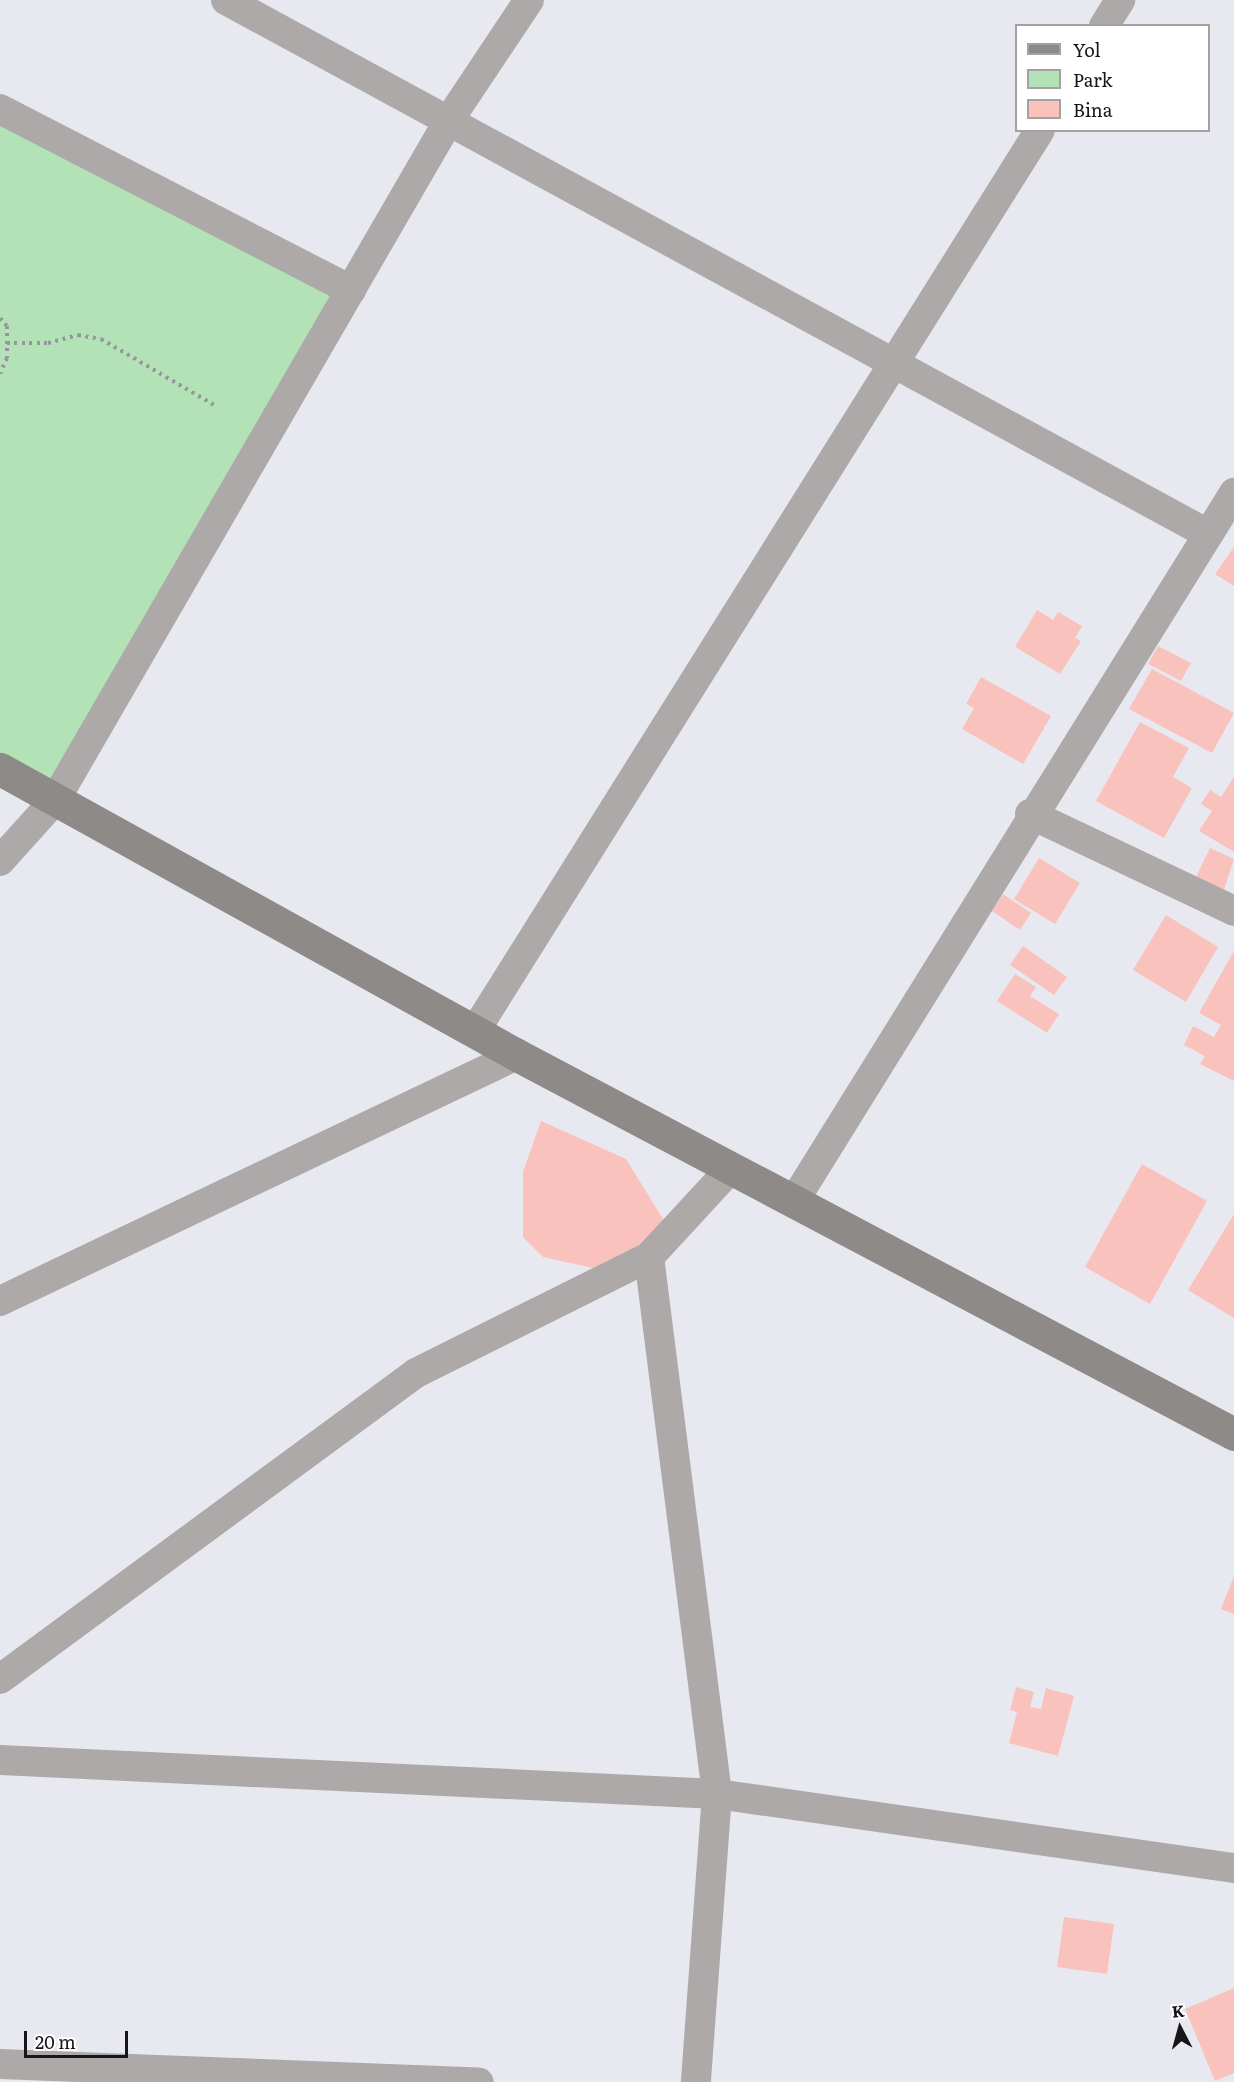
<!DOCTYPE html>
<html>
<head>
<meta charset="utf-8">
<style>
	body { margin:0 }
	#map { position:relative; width:1234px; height:2082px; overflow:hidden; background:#e8e9f0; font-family:Literata,serif }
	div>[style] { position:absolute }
	.green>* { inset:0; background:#b2e2b6 }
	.building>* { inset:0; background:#f9c2bc }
	.path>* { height:4px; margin-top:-2px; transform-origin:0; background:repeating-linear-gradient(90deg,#96979c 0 3px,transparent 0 7.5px) }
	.street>* { height:30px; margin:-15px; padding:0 15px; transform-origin:15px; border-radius:15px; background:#aca9a8 }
	.secondary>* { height:33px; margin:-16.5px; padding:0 16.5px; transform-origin:16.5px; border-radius:16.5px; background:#8e8a88 }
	span { translate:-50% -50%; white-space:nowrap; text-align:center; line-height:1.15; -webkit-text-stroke:4.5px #fff; paint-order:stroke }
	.legend { position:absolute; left:1015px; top:24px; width:195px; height:108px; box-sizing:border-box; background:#fff; border:2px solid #a2a2a3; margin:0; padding:8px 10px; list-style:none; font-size:18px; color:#161619 }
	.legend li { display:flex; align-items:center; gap:12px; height:30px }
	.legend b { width:30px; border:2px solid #a2a2a3 }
	.north { position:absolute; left:1150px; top:1998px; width:60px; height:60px; -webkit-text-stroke:4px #fff; paint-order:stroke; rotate:354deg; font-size:16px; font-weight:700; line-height:24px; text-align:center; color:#161619 }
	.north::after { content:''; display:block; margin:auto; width:21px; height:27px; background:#161619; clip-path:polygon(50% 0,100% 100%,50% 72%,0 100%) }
	.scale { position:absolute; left:24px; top:2031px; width:104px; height:27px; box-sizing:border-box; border:3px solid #161619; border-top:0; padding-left:8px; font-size:18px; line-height:21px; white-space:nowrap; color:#161619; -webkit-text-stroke:4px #fff; paint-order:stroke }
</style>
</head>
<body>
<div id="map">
	<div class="green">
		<div style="clip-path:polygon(0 109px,351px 290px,55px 800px,0 767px)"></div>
	</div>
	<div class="building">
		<div style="clip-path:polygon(1234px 547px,1234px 586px,1215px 574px)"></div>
		<div style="clip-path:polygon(1037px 610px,1053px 620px,1058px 612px,1082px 626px,1075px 638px,1081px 641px,1060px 674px,1015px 647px)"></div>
		<div style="clip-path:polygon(1158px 646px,1191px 663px,1181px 681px,1148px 664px)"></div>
		<div style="clip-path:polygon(1152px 669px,1234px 713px,1212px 753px,1129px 709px)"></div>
		<div style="clip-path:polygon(981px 677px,1051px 716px,1023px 764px,962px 729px,974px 708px,966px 704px)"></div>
		<div style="clip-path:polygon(1140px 722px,1189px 748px,1173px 777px,1192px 788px,1164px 838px,1096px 801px)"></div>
		<div style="clip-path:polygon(1234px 777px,1234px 852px,1199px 831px,1212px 811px,1201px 804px,1210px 790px,1221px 797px)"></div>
		<div style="clip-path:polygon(1210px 848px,1234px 859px,1224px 890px,1196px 877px)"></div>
		<div style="clip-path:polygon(1039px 858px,1080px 883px,1055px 924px,1014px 899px)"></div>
		<div style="clip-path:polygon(1003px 894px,1031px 913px,1020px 930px,992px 911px)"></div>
		<div style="clip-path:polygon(1166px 915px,1218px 947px,1186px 1002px,1133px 970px)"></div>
		<div style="clip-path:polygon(1023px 946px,1067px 977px,1054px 995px,1010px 965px)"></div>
		<div style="clip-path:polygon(1234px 951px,1234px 1081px,1200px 1064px,1205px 1056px,1184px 1045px,1193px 1026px,1214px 1037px,1221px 1025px,1199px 1013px)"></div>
		<div style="clip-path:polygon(1015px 974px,1036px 987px,1030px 996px,1059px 1014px,1047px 1033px,997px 1001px)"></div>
		<div style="clip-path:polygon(541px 1121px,626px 1159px,663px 1219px,651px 1239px,593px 1268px,543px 1257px,523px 1237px,523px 1172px)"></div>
		<div style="clip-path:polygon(1142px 1164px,1207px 1201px,1150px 1304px,1085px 1267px)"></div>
		<div style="clip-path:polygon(1234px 1214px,1234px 1318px,1188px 1290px)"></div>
		<div style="clip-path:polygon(1234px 1576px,1234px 1614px,1221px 1609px)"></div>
		<div style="clip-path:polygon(1016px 1687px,1034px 1692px,1030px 1707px,1041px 1709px,1046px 1688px,1074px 1696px,1058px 1756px,1009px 1743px,1017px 1712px,1010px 1710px)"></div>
		<div style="clip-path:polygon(1064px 1917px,1114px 1924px,1107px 1974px,1057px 1967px)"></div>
		<div style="clip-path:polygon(1234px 1988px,1234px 2073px,1215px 2081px,1185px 2009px)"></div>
	</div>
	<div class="path">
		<div style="left:0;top:318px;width:11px;rotate:49deg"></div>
		<div style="left:7px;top:326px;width:32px;rotate:90deg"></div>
		<div style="left:7px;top:358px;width:17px;rotate:114deg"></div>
		<div style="left:7px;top:343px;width:41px"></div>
		<div style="left:48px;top:343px;width:31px;rotate:-15deg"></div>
		<div style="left:78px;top:335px;width:23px;rotate:10deg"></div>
		<div style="left:101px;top:339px;width:133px;rotate:30.2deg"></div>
	</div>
	<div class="street">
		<div style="left:226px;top:0;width:1118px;rotate:28.54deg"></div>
		<div style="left:1104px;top:26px;width:31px;rotate:-58deg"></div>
		<div style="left:0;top:109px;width:395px;rotate:27.3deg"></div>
		<div style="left:1030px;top:814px;width:226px;rotate:25.4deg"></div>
		<div style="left:0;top:861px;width:82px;rotate:-48deg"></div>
		<div style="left:55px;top:800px;width:786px;rotate:-59.91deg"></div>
		<div style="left:449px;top:120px;width:144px;rotate:-56.3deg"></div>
		<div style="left:475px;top:1031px;width:1063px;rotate:-57.91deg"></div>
		<div style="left:794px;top:1201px;width:834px;rotate:-58.14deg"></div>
		<div style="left:649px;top:1257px;width:541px;rotate:82.78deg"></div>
		<div style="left:717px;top:1794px;width:289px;rotate:94.2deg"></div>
		<div style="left:0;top:1301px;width:573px;rotate:-25.45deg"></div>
		<div style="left:0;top:1679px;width:516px;rotate:-36.34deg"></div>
		<div style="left:416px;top:1373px;width:260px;rotate:-26.5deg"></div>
		<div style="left:649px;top:1257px;width:121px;rotate:-47.3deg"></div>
		<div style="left:0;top:1760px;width:718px;rotate:2.71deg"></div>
		<div style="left:717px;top:1794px;width:522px;rotate:8.15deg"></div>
		<div style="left:0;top:2064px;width:479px;rotate:2.2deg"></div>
	</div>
	<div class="secondary">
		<div style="left:0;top:769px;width:591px;rotate:28.95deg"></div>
		<div style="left:517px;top:1055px;width:811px;rotate:27.86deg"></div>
	</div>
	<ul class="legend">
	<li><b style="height:8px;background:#8e8a88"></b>Yol</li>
	<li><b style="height:16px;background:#b2e2b6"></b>Park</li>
	<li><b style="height:16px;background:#f9c2bc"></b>Bina</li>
	</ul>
	<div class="north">K</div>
	<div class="scale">20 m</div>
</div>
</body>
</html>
